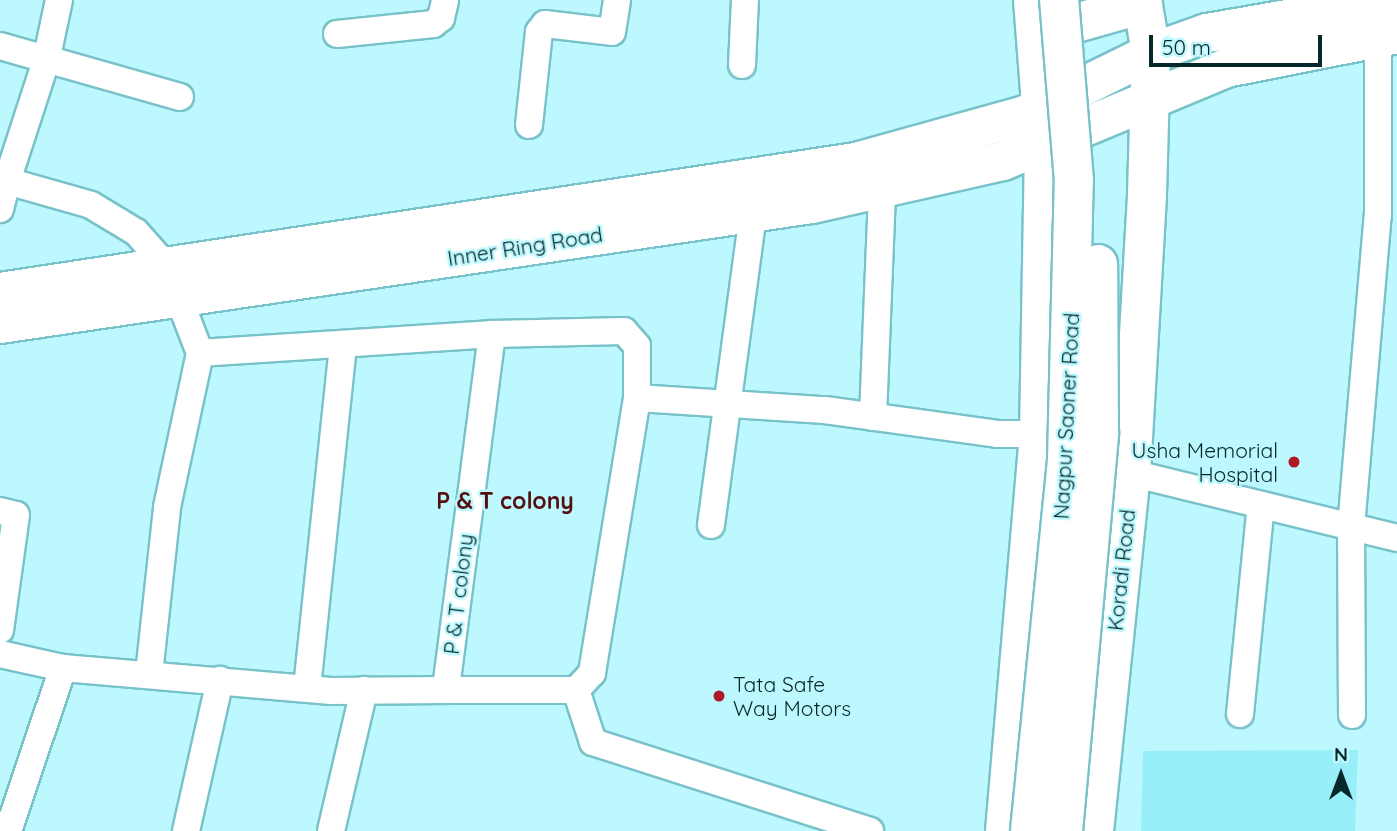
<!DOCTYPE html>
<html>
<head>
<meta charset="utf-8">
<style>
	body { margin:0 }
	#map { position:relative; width:1397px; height:831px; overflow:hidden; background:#bdf8fe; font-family:Quicksand,sans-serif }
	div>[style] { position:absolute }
	.built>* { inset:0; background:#98eff9 }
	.roads { filter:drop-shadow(2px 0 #78c2ca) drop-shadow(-2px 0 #78c2ca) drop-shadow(0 2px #78c2ca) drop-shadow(0 -2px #78c2ca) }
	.minor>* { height:26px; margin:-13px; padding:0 13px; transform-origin:13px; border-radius:13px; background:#fff }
	.primary>* { height:38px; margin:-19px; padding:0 19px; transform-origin:19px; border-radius:19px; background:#fff }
	.trunk>* { height:38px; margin:-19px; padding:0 19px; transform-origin:19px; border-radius:19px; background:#fff }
	.bridges { filter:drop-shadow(2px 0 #78c2ca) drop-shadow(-2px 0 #78c2ca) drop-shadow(0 2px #78c2ca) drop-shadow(0 -2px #78c2ca) }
	.trunk-bridge>* { height:38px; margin:-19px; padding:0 19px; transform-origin:19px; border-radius:19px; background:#fff }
	.dots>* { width:19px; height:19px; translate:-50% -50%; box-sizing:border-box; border:4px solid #bdf8fe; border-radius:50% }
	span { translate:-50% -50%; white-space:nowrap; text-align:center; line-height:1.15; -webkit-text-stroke:5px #bdf8fe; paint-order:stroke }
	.street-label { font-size:21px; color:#07282b }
	.poi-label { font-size:21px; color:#07282b }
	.right { translate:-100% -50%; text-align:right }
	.left { translate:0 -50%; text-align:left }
	.neighbourhood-label { font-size:23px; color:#551112; font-weight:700 }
	.north { position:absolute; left:1306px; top:740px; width:70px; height:70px; -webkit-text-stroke:5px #bdf8fe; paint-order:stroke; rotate:0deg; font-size:19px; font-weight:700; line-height:28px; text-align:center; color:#07282b }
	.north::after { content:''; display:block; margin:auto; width:24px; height:32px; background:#07282b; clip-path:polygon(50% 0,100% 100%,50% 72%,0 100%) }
	.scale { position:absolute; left:1149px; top:35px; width:173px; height:32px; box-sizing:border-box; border:4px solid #07282b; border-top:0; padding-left:9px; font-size:21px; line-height:24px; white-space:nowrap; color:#07282b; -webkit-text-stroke:5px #bdf8fe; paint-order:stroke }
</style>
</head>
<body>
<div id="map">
	<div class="built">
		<div style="clip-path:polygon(1358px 750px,1355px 831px,1141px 831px,1143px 751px)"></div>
	</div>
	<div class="roads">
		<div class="minor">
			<div style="left:59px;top:0;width:62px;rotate:102deg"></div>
			<div style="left:46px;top:61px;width:126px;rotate:108deg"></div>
			<div style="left:7px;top:181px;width:87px;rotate:15.9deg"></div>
			<div style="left:91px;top:205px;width:52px;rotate:31deg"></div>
			<div style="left:136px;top:232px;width:47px;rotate:48.5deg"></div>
			<div style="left:337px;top:34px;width:97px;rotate:-5.9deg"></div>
			<div style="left:433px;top:24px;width:10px;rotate:-37deg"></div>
			<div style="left:441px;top:18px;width:18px;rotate:-77deg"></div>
			<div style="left:0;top:46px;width:187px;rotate:15.8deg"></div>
			<div style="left:742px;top:65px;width:65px;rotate:-87.4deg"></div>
			<div style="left:529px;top:125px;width:94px;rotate:-83.9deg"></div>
			<div style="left:539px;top:32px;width:10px;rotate:-53deg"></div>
			<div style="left:545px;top:24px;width:67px;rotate:6.8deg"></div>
			<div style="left:612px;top:32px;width:32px;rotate:-81deg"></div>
			<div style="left:0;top:179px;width:7px;rotate:16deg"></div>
			<div style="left:7px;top:181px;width:29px;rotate:104deg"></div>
			<div style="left:178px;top:296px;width:61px;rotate:68.9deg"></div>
			<div style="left:200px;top:353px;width:293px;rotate:-3.7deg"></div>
			<div style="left:492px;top:334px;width:359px;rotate:97.4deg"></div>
			<div style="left:446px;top:690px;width:130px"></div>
			<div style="left:576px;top:690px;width:55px;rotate:71.9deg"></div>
			<div style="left:593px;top:742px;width:291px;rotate:17.8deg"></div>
			<div style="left:492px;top:334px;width:132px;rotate:-1.3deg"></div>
			<div style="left:624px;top:331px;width:20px;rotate:49deg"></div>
			<div style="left:637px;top:346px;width:52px;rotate:90deg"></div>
			<div style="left:637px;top:398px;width:279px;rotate:99.3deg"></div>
			<div style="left:592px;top:673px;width:23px;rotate:133deg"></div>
			<div style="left:637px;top:398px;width:188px;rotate:3.7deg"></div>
			<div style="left:825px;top:410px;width:174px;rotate:7.9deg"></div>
			<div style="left:997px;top:434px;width:42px"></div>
			<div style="left:873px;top:417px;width:229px;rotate:-87.7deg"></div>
			<div style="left:1131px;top:473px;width:274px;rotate:13.7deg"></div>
			<div style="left:0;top:511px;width:16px;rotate:14deg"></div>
			<div style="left:16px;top:515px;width:116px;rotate:97.9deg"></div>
			<div style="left:711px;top:525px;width:313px;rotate:-82.3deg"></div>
			<div style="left:0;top:654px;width:65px;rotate:12.5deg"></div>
			<div style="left:63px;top:668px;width:269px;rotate:4.9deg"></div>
			<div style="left:331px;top:691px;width:115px;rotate:-0.5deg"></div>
			<div style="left:149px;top:674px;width:168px;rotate:-83.8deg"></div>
			<div style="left:167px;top:507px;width:157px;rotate:-77.9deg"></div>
			<div style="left:307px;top:688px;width:343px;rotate:-84deg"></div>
			<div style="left:1240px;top:714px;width:210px;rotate:-84.3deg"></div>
			<div style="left:1352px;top:715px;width:188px;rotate:-90.3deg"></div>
			<div style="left:1351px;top:527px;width:313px;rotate:-85.1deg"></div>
			<div style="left:1378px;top:215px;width:178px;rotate:-90deg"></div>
			<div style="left:8px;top:831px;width:172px;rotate:-71.4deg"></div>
			<div style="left:186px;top:831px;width:155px;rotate:-77.3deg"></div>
			<div style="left:331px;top:831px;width:145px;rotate:-76.8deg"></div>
		</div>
		<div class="primary">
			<div style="left:1037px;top:34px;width:110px;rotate:-15.8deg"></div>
			<div style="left:1005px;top:831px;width:398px;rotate:-85.1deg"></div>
			<div style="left:1039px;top:434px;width:291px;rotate:-89deg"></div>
			<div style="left:1044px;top:143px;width:143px;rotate:-94.4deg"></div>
			<div style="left:1094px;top:831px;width:360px;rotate:-84.1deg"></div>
			<div style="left:1131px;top:473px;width:279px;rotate:-86.7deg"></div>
			<div style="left:1147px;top:194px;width:141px;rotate:-88.4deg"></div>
			<div style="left:1151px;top:53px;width:54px;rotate:-99.6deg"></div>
		</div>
		<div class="trunk">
			<div style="left:0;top:292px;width:866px;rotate:-8.64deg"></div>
			<div style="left:856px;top:162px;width:175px;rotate:-15.5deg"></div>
			<div style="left:1025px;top:115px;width:140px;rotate:-26.2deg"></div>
			<div style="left:1151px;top:53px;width:59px;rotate:-19.7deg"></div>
			<div style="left:1207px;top:33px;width:193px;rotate:-9.9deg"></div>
			<div style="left:0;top:324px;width:821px;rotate:-8.41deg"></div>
			<div style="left:812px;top:204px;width:196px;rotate:-12.7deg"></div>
			<div style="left:1003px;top:161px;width:242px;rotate:-22.6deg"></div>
			<div style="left:1226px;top:68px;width:174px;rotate:-11.2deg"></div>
		</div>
	</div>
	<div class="bridges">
		<div class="trunk-bridge">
			<div style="left:1030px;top:831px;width:373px;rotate:-84.3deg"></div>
			<div style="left:1067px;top:460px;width:279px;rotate:-88.6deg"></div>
			<div style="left:1074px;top:181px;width:182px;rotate:-94.7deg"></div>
			<div style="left:1063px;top:831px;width:400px;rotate:-84.8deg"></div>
			<div style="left:1099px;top:433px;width:169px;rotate:-90.3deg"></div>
		</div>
	</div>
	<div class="dots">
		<div style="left:1294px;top:462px;background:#ad1a25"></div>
		<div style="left:719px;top:696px;background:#ad1a25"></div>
	</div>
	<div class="street-label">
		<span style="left:525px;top:246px;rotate:-9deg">Inner Ring Road</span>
		<span style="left:1066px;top:416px;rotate:-87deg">Nagpur Saoner Road</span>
		<span style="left:1121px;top:570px;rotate:-84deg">Koradi Road</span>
		<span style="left:458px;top:594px;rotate:-83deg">P &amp; T colony</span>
	</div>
	<div class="poi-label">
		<span class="right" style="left:1278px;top:462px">Usha Memorial<br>Hospital</span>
		<span class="left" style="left:733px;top:696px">Tata Safe<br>Way Motors</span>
	</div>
	<div class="neighbourhood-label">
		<span style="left:505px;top:501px">P &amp; T colony</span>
	</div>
	<div class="north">N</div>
	<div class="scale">50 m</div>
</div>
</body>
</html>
